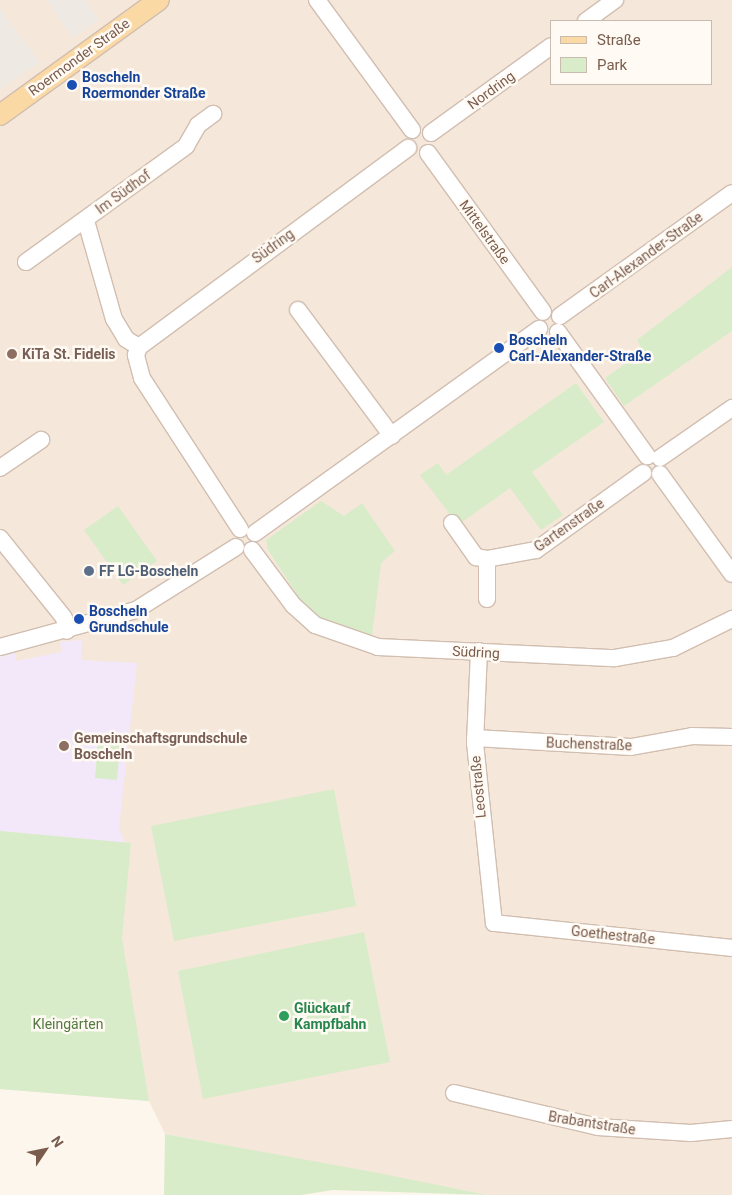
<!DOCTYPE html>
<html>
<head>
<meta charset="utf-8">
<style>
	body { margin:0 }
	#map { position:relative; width:732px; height:1195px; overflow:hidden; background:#fdf6ec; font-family:Roboto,sans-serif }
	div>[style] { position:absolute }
	.residential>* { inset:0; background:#f5e8da }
	.industrial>* { inset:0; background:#efe9e4 }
	.education>* { inset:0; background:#f3e8fa }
	.green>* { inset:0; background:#d8ecc9 }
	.roads { filter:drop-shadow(1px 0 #d1beb0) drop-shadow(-1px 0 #d1beb0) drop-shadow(0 1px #d1beb0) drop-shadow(0 -1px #d1beb0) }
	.minor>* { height:16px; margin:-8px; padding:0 8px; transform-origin:8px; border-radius:8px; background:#fff }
	.major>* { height:20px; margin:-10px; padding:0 10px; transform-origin:10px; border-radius:10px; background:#fbd9a5 }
	.dots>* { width:14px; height:14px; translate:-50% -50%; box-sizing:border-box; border:2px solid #fffaf3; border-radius:50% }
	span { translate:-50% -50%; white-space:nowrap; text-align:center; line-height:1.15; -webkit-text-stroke:5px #fffaf3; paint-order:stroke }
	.street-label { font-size:14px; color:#7a5c4d }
	.transit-label { font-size:14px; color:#164399; font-weight:700 }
	.left { translate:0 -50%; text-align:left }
	.education-label { font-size:14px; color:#785e54; font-weight:700 }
	.service-label { font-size:14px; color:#4e5e75; font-weight:700 }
	.leisure-label { font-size:14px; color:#27864d; font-weight:700 }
	.park-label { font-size:14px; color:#537a41 }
	.legend { position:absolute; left:550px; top:20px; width:162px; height:65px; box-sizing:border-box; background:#fffaf3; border:1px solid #cabbb1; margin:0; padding:6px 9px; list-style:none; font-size:15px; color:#7a5c4d }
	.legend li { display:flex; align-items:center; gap:10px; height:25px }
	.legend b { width:25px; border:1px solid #cabbb1 }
	.north { position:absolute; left:20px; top:1125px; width:50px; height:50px; -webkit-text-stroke:4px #fffaf3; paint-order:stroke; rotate:56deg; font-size:14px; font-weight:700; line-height:20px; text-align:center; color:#7a5c4d }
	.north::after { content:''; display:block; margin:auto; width:18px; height:22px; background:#7a5c4d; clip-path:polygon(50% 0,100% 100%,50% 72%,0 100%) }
</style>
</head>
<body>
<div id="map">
	<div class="residential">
		<div style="clip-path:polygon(evenodd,0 0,732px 0,732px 1195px,487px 1195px,165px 1134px,149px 1101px,0 1089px,0 0,551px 21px,711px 21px,711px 84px,551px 84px,551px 21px)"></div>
	</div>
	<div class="industrial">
		<div style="clip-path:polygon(47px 0,86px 0,99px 20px,72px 38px)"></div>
		<div style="clip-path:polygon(0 8px,40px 63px,0 89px)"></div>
	</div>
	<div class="education">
		<div style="clip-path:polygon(82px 640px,81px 660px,137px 663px,119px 828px,125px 843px,0 831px,0 657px,15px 653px,16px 661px,62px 652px,60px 642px)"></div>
	</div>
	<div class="green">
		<div style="clip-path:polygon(732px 267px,732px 331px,624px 406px,605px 378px,643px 351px,637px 340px)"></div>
		<div style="clip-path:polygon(576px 383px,604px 422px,532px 472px,563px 515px,541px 530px,510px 488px,458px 525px,420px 475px,438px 463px,446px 475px)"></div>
		<div style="clip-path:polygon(321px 501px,344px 516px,362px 503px,395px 551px,381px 563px,372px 636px,328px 624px,300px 599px,268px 550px,266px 540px)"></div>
		<div style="clip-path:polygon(118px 506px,157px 561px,123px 585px,84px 530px)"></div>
		<div style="clip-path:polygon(98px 743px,120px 745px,117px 780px,95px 778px)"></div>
		<div style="clip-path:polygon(334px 789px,356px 906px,174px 941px,151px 826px)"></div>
		<div style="clip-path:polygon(0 831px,131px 843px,122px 938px,149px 1101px,0 1089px)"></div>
		<div style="clip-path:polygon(364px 932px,390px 1062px,203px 1099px,178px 971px)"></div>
		<div style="clip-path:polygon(165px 1134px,373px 1172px,487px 1195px,333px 1190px,301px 1195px,164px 1195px)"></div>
	</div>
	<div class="roads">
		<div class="minor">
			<div style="left:317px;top:0;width:161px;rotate:53.8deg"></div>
			<div style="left:586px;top:21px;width:36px;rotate:-36deg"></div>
			<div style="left:431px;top:133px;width:148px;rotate:-35.9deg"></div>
			<div style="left:428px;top:153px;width:196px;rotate:54.1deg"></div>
			<div style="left:86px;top:221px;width:102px;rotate:74.1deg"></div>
			<div style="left:114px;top:319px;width:23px;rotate:59deg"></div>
			<div style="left:126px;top:339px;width:15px;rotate:32deg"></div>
			<div style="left:26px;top:262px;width:198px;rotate:-35.9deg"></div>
			<div style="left:186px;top:146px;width:24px;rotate:-60deg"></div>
			<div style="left:198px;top:125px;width:19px;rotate:-36deg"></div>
			<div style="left:298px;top:310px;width:157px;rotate:53.3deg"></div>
			<div style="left:560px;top:316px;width:211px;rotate:-35.6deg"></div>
			<div style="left:558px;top:332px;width:153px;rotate:54.3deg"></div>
			<div style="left:660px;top:458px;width:88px;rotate:-34.8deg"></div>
			<div style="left:0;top:468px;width:50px;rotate:-34.3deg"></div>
			<div style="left:660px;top:474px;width:123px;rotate:54.2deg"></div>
			<div style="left:452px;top:523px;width:42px;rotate:54.8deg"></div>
			<div style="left:476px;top:557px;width:11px;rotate:10deg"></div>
			<div style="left:240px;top:529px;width:180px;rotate:-123deg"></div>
			<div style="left:142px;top:378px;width:24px;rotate:-105deg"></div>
			<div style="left:136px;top:355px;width:9px;rotate:-69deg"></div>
			<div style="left:139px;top:347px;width:335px;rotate:-36.5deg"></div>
			<div style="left:255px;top:533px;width:350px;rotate:-35.7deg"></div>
			<div style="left:0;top:538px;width:102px;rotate:51.3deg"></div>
			<div style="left:64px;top:618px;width:13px;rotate:77deg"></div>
			<div style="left:252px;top:550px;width:69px;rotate:53.3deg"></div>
			<div style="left:293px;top:605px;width:30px;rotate:42deg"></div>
			<div style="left:315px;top:625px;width:67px;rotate:19.2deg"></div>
			<div style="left:378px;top:647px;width:237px;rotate:2.7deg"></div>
			<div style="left:615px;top:658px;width:59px;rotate:-9.8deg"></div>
			<div style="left:673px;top:648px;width:66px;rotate:-26.2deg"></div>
			<div style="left:487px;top:599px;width:40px;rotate:-90deg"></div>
			<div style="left:487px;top:559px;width:50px;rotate:-10.4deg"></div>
			<div style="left:536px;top:550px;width:132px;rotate:-35.7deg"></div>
			<div style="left:0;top:647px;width:141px;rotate:-15.2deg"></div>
			<div style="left:136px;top:610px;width:118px;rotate:-32.2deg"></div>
			<div style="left:479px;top:651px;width:92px;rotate:92.5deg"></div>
			<div style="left:475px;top:743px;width:181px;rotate:84deg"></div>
			<div style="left:494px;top:923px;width:239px;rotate:6deg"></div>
			<div style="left:475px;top:738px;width:156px;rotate:3.3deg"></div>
			<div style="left:631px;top:747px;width:62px;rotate:-10.2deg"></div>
			<div style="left:692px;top:736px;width:40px;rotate:1.4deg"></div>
			<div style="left:454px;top:1093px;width:148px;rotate:13.3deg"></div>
			<div style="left:598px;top:1127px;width:93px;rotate:3.7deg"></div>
			<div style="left:691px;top:1133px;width:41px;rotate:-5.6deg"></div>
		</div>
		<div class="major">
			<div style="left:0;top:115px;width:196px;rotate:-35.9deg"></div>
		</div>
	</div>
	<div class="dots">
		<div style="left:72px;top:85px;background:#1a4fb4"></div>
		<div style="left:499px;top:348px;background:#1a4fb4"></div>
		<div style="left:12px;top:354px;background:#8d6e63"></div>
		<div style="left:89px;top:571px;background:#5c6f8a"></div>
		<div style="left:79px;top:619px;background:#1a4fb4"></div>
		<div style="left:64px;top:746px;background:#8d6e63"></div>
		<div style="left:284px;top:1016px;background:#2e9e5b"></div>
	</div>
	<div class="street-label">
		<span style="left:79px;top:57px;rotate:-36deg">Roermonder Straße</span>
		<span style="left:491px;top:90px;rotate:-36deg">Nordring</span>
		<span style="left:123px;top:192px;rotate:-36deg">Im Südhof</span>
		<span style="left:485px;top:232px;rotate:54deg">Mittelstraße</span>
		<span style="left:273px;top:246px;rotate:-36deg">Südring</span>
		<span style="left:646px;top:255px;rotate:-36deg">Carl-Alexander-Straße</span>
		<span style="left:569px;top:525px;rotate:-35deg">Gartenstraße</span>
		<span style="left:476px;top:652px;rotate:3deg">Südring</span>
		<span style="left:589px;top:744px;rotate:2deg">Buchenstraße</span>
		<span style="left:478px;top:787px;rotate:-95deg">Leostraße</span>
		<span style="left:613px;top:935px;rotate:6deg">Goethestraße</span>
		<span style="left:592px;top:1123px;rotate:9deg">Brabantstraße</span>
	</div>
	<div class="transit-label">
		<span class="left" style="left:82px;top:85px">Boscheln<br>Roermonder Straße</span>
		<span class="left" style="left:509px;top:348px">Boscheln<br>Carl-Alexander-Straße</span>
		<span class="left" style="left:89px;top:619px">Boscheln<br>Grundschule</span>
	</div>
	<div class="education-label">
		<span class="left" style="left:22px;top:354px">KiTa St. Fidelis</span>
		<span class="left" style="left:74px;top:746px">Gemeinschaftsgrundschule<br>Boscheln</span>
	</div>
	<div class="service-label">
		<span class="left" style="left:99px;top:571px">FF LG-Boscheln</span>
	</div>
	<div class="leisure-label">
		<span class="left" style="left:294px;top:1016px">Glückauf<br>Kampfbahn</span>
	</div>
	<div class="park-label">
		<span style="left:68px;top:1024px">Kleingärten</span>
	</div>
	<ul class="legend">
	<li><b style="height:6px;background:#fbd9a5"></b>Straße</li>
	<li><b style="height:14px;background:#d8ecc9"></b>Park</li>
	</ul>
	<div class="north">N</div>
</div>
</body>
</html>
